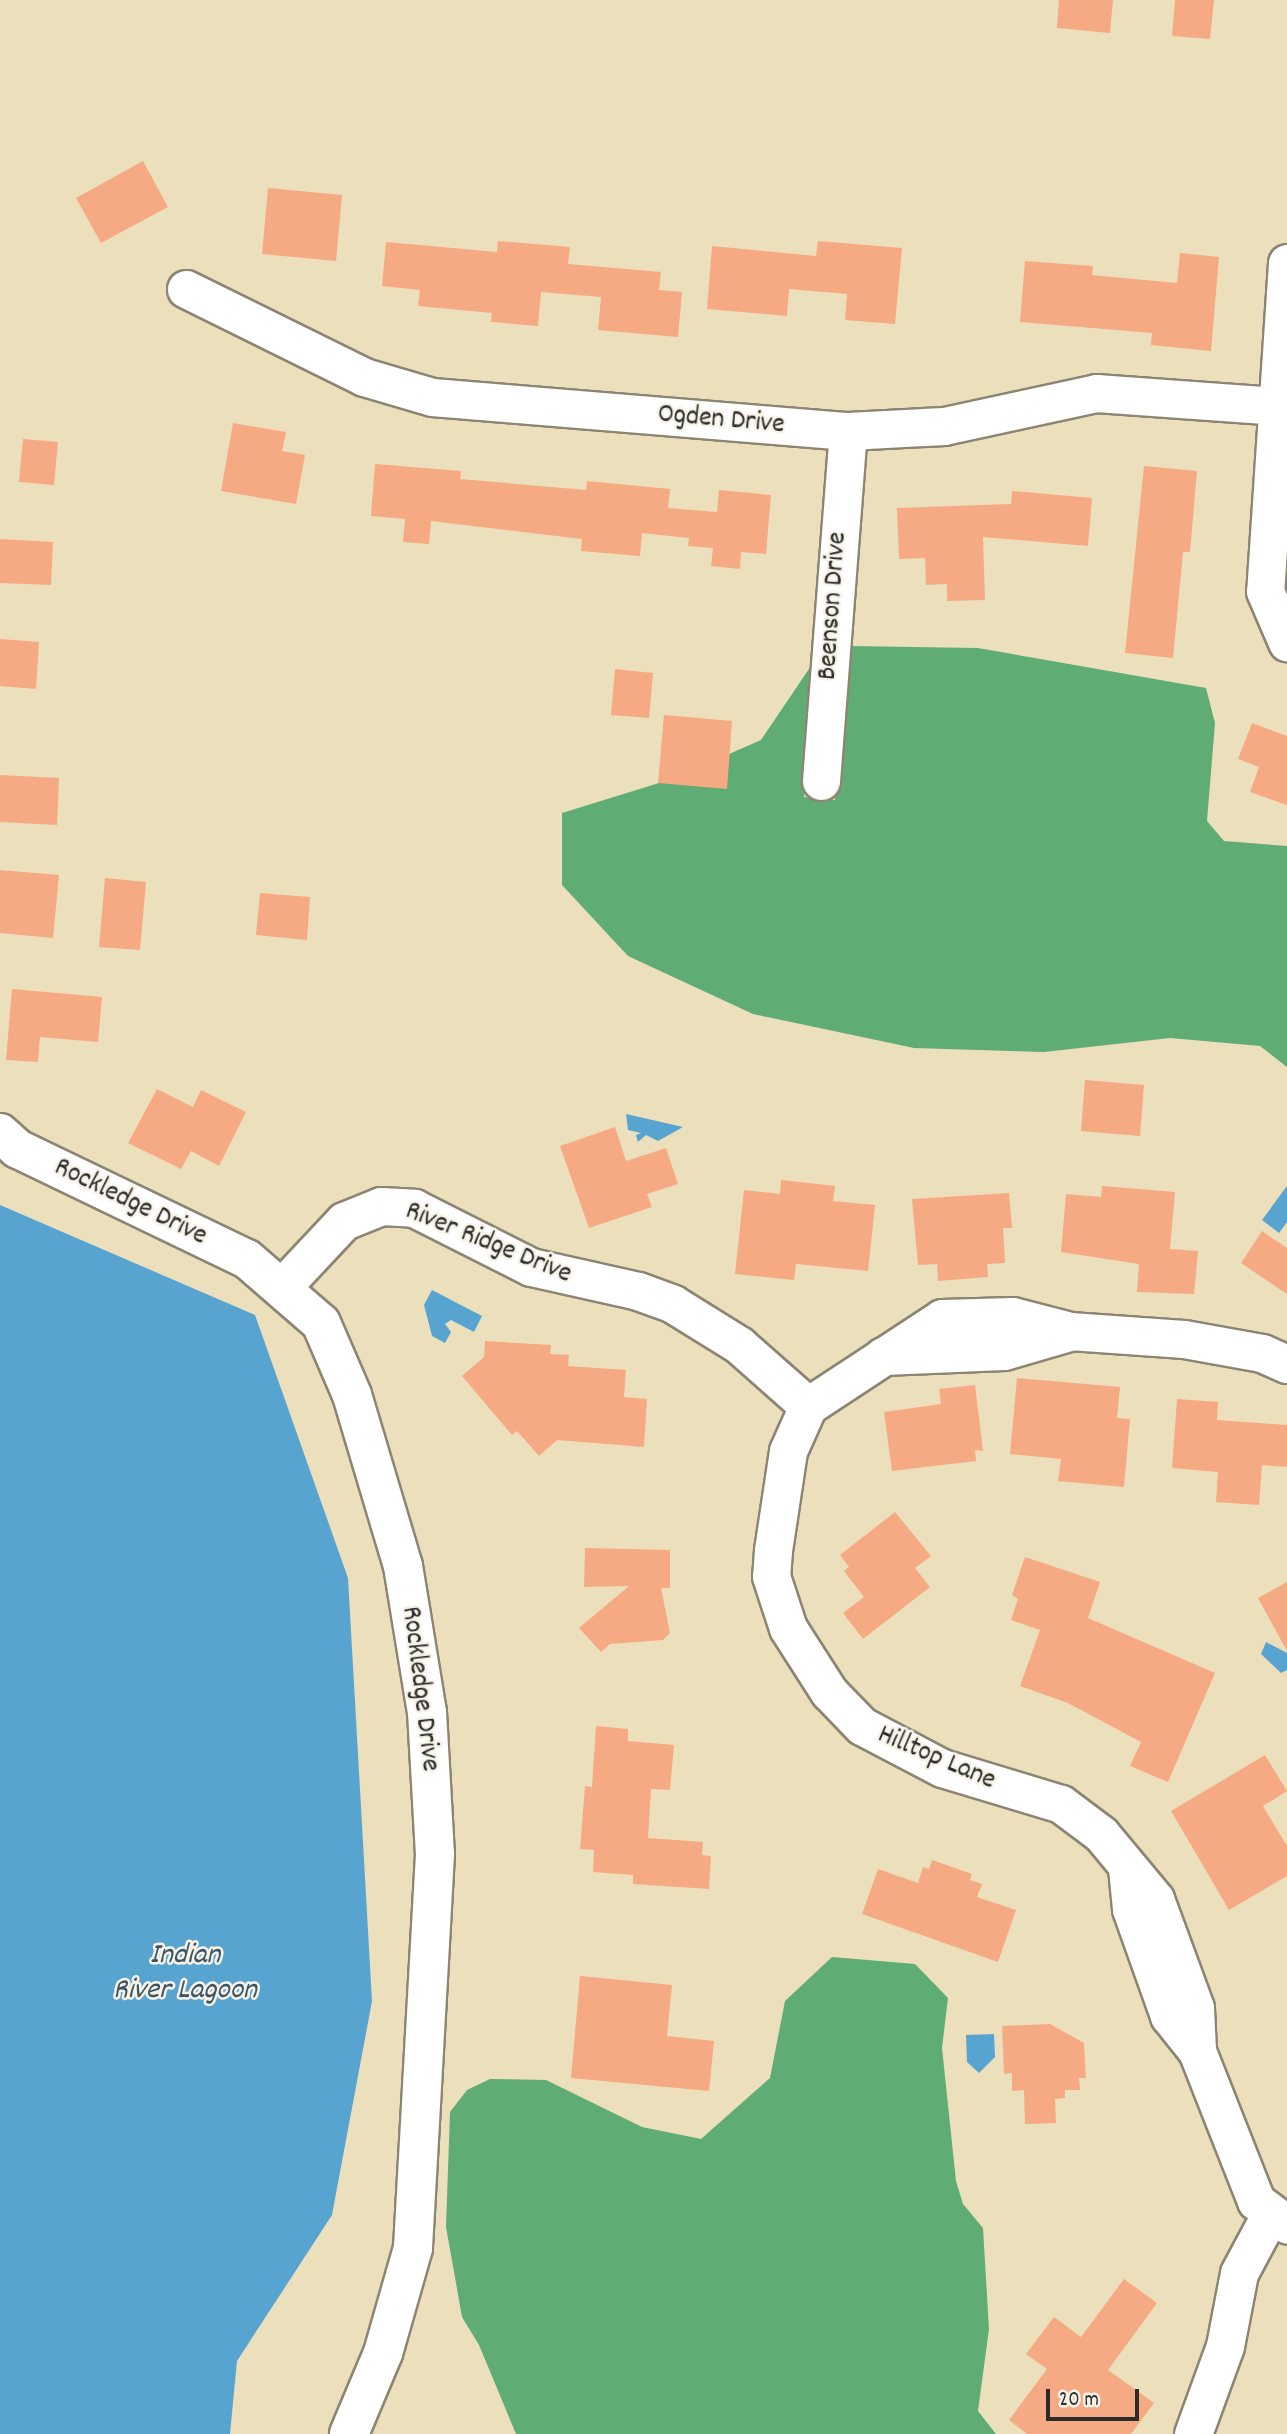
<!DOCTYPE html>
<html>
<head>
<meta charset="utf-8">
<style>
	body { margin:0 }
	#map { position:relative; width:1287px; height:2434px; overflow:hidden; background:#ecdfbc; font-family:Dekko,sans-serif }
	div>[style] { position:absolute }
	.forest>* { inset:0; background:#60ac75 }
	.water>* { inset:0; background:#58a4d1 }
	.building>* { inset:0; background:#f6aa84 }
	.roads { filter:drop-shadow(2px 0 #8c8574) drop-shadow(-2px 0 #8c8574) drop-shadow(0 2px #8c8574) drop-shadow(0 -2px #8c8574) }
	.minor>* { height:37px; margin:-18.5px; padding:0 18.5px; transform-origin:18.5px; border-radius:18.5px; background:#fff }
	.tertiary>* { height:38px; margin:-19px; padding:0 19px; transform-origin:19px; border-radius:19px; background:#fff }
	span { translate:-50% -50%; white-space:nowrap; text-align:center; line-height:1.15; -webkit-text-stroke:5px #f7f3e8; paint-order:stroke }
	.street-label { font-size:28px; color:#2b2b2b }
	.water-label { font-size:30px; color:#3b5565; font-style:italic }
	.scale { position:absolute; left:1046px; top:2389px; width:93px; height:32px; box-sizing:border-box; border:4px solid #2b2b2b; border-top:0; padding-left:9px; font-size:21px; line-height:24px; white-space:nowrap; color:#2b2b2b; -webkit-text-stroke:5px #f7f3e8; paint-order:stroke }
</style>
</head>
<body>
<div id="map">
	<div class="forest">
		<div style="clip-path:polygon(847px 646px,978px 648px,1206px 688px,1215px 723px,1207px 821px,1224px 841px,1287px 846px,1287px 1067px,1260px 1046px,1170px 1038px,1044px 1052px,914px 1048px,753px 1014px,628px 956px,562px 885px,562px 813px,672px 779px,761px 740px,815px 660px,804px 797px,835px 800px)"></div>
		<div style="clip-path:polygon(832px 1957px,915px 1964px,948px 1998px,942px 2048px,956px 2181px,963px 2204px,983px 2228px,989px 2329px,978px 2411px,996px 2434px,516px 2434px,479px 2345px,462px 2317px,446px 2227px,450px 2112px,467px 2090px,490px 2079px,546px 2080px,642px 2127px,701px 2139px,770px 2078px,785px 2001px)"></div>
	</div>
	<div class="water">
		<div style="clip-path:polygon(626px 1114px,683px 1127px,658px 1141px,646px 1135px,638px 1142px,636px 1135px,641px 1133px,628px 1130px)"></div>
		<div style="clip-path:polygon(1287px 1186px,1287px 1222px,1279px 1233px,1262px 1220px)"></div>
		<div style="clip-path:polygon(0 1205px,255px 1315px,348px 1578px,372px 2001px,332px 2215px,237px 2361px,230px 2434px,0 2434px)"></div>
		<div style="clip-path:polygon(432px 1290px,482px 1316px,474px 1332px,451px 1320px,445px 1324px,451px 1332px,445px 1343px,432px 1336px,424px 1305px)"></div>
		<div style="clip-path:polygon(1266px 1642px,1287px 1653px,1287px 1670px,1281px 1673px,1261px 1654px)"></div>
		<div style="clip-path:polygon(994px 2034px,995px 2057px,979px 2073px,967px 2062px,966px 2035px)"></div>
	</div>
	<div class="building">
		<div style="clip-path:polygon(1059px 0,1113px 0,1110px 33px,1057px 28px)"></div>
		<div style="clip-path:polygon(1175px 0,1214px 0,1210px 39px,1172px 36px)"></div>
		<div style="clip-path:polygon(143px 161px,168px 207px,101px 243px,76px 198px)"></div>
		<div style="clip-path:polygon(268px 188px,342px 195px,336px 261px,262px 254px)"></div>
		<div style="clip-path:polygon(498px 241px,570px 247px,568px 264px,661px 272px,659px 290px,682px 292px,678px 337px,598px 330px,601px 297px,541px 292px,538px 326px,491px 322px,492px 313px,418px 306px,420px 290px,382px 286px,386px 242px,497px 252px)"></div>
		<div style="clip-path:polygon(818px 241px,902px 248px,895px 324px,845px 320px,847px 294px,789px 289px,787px 316px,707px 309px,712px 246px,816px 256px)"></div>
		<div style="clip-path:polygon(1180px 253px,1219px 257px,1211px 351px,1151px 345px,1152px 333px,1020px 322px,1025px 261px,1093px 266px,1092px 275px,1177px 283px)"></div>
		<div style="clip-path:polygon(233px 423px,286px 432px,282px 451px,305px 455px,296px 504px,221px 491px)"></div>
		<div style="clip-path:polygon(23px 439px,58px 442px,54px 485px,19px 482px)"></div>
		<div style="clip-path:polygon(375px 464px,461px 471px,460px 479px,586px 490px,587px 481px,670px 489px,668px 508px,717px 512px,719px 490px,771px 495px,766px 554px,741px 552px,740px 569px,711px 566px,713px 548px,688px 546px,689px 538px,642px 533px,640px 556px,581px 551px,582px 539px,431px 521px,429px 544px,403px 542px,405px 519px,371px 516px)"></div>
		<div style="clip-path:polygon(1144px 466px,1197px 471px,1190px 552px,1183px 552px,1173px 658px,1125px 653px)"></div>
		<div style="clip-path:polygon(1012px 491px,1092px 498px,1088px 546px,983px 537px,985px 600px,947px 601px,947px 584px,926px 585px,925px 558px,899px 559px,897px 508px,1011px 504px)"></div>
		<div style="clip-path:polygon(0 539px,53px 542px,51px 585px,0 583px)"></div>
		<div style="clip-path:polygon(0 639px,39px 642px,36px 689px,0 686px)"></div>
		<div style="clip-path:polygon(615px 669px,653px 673px,649px 718px,611px 715px)"></div>
		<div style="clip-path:polygon(664px 715px,732px 721px,727px 789px,658px 783px)"></div>
		<div style="clip-path:polygon(1252px 723px,1287px 736px,1287px 805px,1250px 792px,1259px 767px,1238px 759px)"></div>
		<div style="clip-path:polygon(0 775px,59px 778px,57px 825px,0 822px)"></div>
		<div style="clip-path:polygon(0 870px,59px 875px,53px 938px,0 933px)"></div>
		<div style="clip-path:polygon(105px 878px,146px 882px,140px 950px,99px 947px)"></div>
		<div style="clip-path:polygon(260px 893px,310px 897px,307px 940px,256px 935px)"></div>
		<div style="clip-path:polygon(12px 989px,102px 997px,98px 1042px,40px 1037px,38px 1062px,6px 1060px)"></div>
		<div style="clip-path:polygon(1085px 1080px,1144px 1085px,1140px 1136px,1081px 1131px)"></div>
		<div style="clip-path:polygon(157px 1089px,193px 1107px,201px 1090px,246px 1112px,219px 1166px,191px 1151px,181px 1169px,128px 1143px)"></div>
		<div style="clip-path:polygon(615px 1127px,626px 1161px,666px 1148px,678px 1184px,647px 1194px,652px 1207px,589px 1228px,560px 1146px)"></div>
		<div style="clip-path:polygon(781px 1180px,835px 1186px,833px 1201px,875px 1205px,868px 1271px,796px 1264px,794px 1280px,735px 1274px,744px 1190px,780px 1194px)"></div>
		<div style="clip-path:polygon(1102px 1186px,1175px 1192px,1170px 1249px,1198px 1251px,1194px 1294px,1137px 1292px,1139px 1264px,1061px 1252px,1066px 1194px,1101px 1197px)"></div>
		<div style="clip-path:polygon(1009px 1193px,1012px 1228px,1003px 1228px,1005px 1263px,987px 1264px,988px 1277px,938px 1281px,937px 1264px,918px 1265px,912px 1199px)"></div>
		<div style="clip-path:polygon(1262px 1231px,1287px 1248px,1287px 1294px,1241px 1263px)"></div>
		<div style="clip-path:polygon(485px 1341px,551px 1345px,550px 1354px,569px 1355px,568px 1366px,626px 1370px,624px 1397px,647px 1399px,644px 1447px,557px 1440px,539px 1456px,517px 1431px,512px 1435px,462px 1376px,484px 1357px)"></div>
		<div style="clip-path:polygon(1017px 1378px,1120px 1387px,1117px 1418px,1130px 1419px,1124px 1487px,1058px 1481px,1061px 1459px,1010px 1454px)"></div>
		<div style="clip-path:polygon(975px 1385px,983px 1451px,975px 1450px,976px 1461px,892px 1471px,884px 1412px,941px 1404px,939px 1389px)"></div>
		<div style="clip-path:polygon(1177px 1399px,1218px 1402px,1217px 1420px,1287px 1425px,1287px 1467px,1262px 1465px,1259px 1505px,1216px 1502px,1218px 1472px,1172px 1468px)"></div>
		<div style="clip-path:polygon(895px 1512px,931px 1556px,915px 1568px,930px 1587px,863px 1639px,843px 1613px,864px 1597px,844px 1571px,849px 1567px,840px 1555px)"></div>
		<div style="clip-path:polygon(585px 1548px,670px 1550px,670px 1588px,661px 1588px,670px 1633px,663px 1640px,610px 1644px,601px 1652px,579px 1628px,629px 1586px,584px 1587px)"></div>
		<div style="clip-path:polygon(1025px 1557px,1100px 1582px,1088px 1618px,1215px 1673px,1168px 1782px,1130px 1766px,1141px 1742px,1068px 1703px,1020px 1686px,1040px 1630px,1011px 1620px,1018px 1599px,1012px 1595px)"></div>
		<div style="clip-path:polygon(1287px 1582px,1287px 1651px,1258px 1598px)"></div>
		<div style="clip-path:polygon(596px 1726px,628px 1729px,628px 1741px,674px 1745px,670px 1790px,651px 1789px,648px 1838px,703px 1842px,702px 1855px,711px 1856px,709px 1889px,633px 1884px,633px 1875px,593px 1872px,594px 1850px,580px 1849px,585px 1786px,592px 1787px)"></div>
		<div style="clip-path:polygon(1265px 1755px,1287px 1791px,1263px 1806px,1287px 1846px,1287px 1876px,1229px 1910px,1171px 1811px)"></div>
		<div style="clip-path:polygon(932px 1860px,972px 1874px,970px 1880px,982px 1884px,977px 1897px,1016px 1910px,998px 1962px,862px 1914px,878px 1869px,918px 1883px,923px 1867px,929px 1869px)"></div>
		<div style="clip-path:polygon(580px 1976px,672px 1985px,667px 2036px,714px 2041px,709px 2091px,571px 2078px)"></div>
		<div style="clip-path:polygon(1050px 2024px,1084px 2043px,1086px 2078px,1079px 2078px,1080px 2090px,1065px 2090px,1065px 2098px,1055px 2099px,1056px 2123px,1025px 2124px,1024px 2090px,1012px 2091px,1012px 2073px,1004px 2074px,1002px 2026px)"></div>
		<div style="clip-path:polygon(1124px 2279px,1157px 2303px,1108px 2370px,1154px 2403px,1131px 2434px,1027px 2434px,1009px 2420px,1047px 2369px,1026px 2354px,1054px 2317px,1081px 2337px)"></div>
	</div>
	<div class="roads">
		<div class="minor">
			<div style="left:1287px;top:263px;width:329px;rotate:93.8deg"></div>
			<div style="left:1265px;top:591px;width:56px;rotate:66.7deg"></div>
			<div style="left:186px;top:289px;width:199px;rotate:26.3deg"></div>
			<div style="left:364px;top:377px;width:71px;rotate:16.4deg"></div>
			<div style="left:432px;top:397px;width:417px;rotate:4.7deg"></div>
			<div style="left:848px;top:431px;width:96px;rotate:-3deg"></div>
			<div style="left:944px;top:426px;width:156px;rotate:-12.2deg"></div>
			<div style="left:1096px;top:393px;width:180px;rotate:4.1deg"></div>
			<div style="left:821px;top:781px;width:351px;rotate:-85.6deg"></div>
			<div style="left:281px;top:1288px;width:92px;rotate:-46.8deg"></div>
			<div style="left:344px;top:1221px;width:40px;rotate:-22deg"></div>
			<div style="left:381px;top:1206px;width:33px;rotate:3deg"></div>
			<div style="left:414px;top:1208px;width:131px;rotate:26.8deg"></div>
			<div style="left:531px;top:1267px;width:110px;rotate:12.6deg"></div>
			<div style="left:638px;top:1291px;width:37px;rotate:20deg"></div>
			<div style="left:673px;top:1304px;width:78px;rotate:31.8deg"></div>
			<div style="left:739px;top:1345px;width:92px;rotate:41.5deg"></div>
			<div style="left:883px;top:1356px;width:121px;rotate:-2.4deg"></div>
			<div style="left:1004px;top:1351px;width:68px;rotate:-16.3deg"></div>
			<div style="left:808px;top:1406px;width:49px;rotate:114deg"></div>
			<div style="left:788px;top:1451px;width:100px;rotate:98.6deg"></div>
			<div style="left:773px;top:1550px;width:26px;rotate:94deg"></div>
			<div style="left:771px;top:1576px;width:55px;rotate:71.9deg"></div>
			<div style="left:788px;top:1628px;width:76px;rotate:57.4deg"></div>
			<div style="left:829px;top:1692px;width:47px;rotate:45.9deg"></div>
			<div style="left:862px;top:1726px;width:90px;rotate:27.7deg"></div>
			<div style="left:942px;top:1768px;width:124px;rotate:16.8deg"></div>
			<div style="left:1061px;top:1804px;width:50px;rotate:36.9deg"></div>
			<div style="left:1101px;top:1834px;width:85px;rotate:50.3deg"></div>
			<div style="left:1155px;top:1899px;width:116px;rotate:69.8deg"></div>
			<div style="left:1195px;top:2008px;width:43px;rotate:87.3deg"></div>
			<div style="left:808px;top:1406px;width:160px;rotate:-33.3deg"></div>
			<div style="left:942px;top:1318px;width:70px;rotate:-1.6deg"></div>
			<div style="left:1012px;top:1316px;width:60px;rotate:14.5deg"></div>
			<div style="left:1070px;top:1331px;width:114px;rotate:4deg"></div>
			<div style="left:1184px;top:1339px;width:79px;rotate:10.2deg"></div>
			<div style="left:1262px;top:1353px;width:27px;rotate:24deg"></div>
			<div style="left:1127px;top:1868px;width:41px;rotate:84.4deg"></div>
			<div style="left:1131px;top:1909px;width:114px;rotate:70.4deg"></div>
			<div style="left:1169px;top:2016px;width:45px;rotate:51.3deg"></div>
			<div style="left:1197px;top:2051px;width:161px;rotate:68.5deg"></div>
			<div style="left:1256px;top:2201px;width:39px;rotate:37deg"></div>
			<div style="left:1193px;top:2434px;width:94px;rotate:-70deg"></div>
			<div style="left:1225px;top:2346px;width:74px;rotate:-79.1deg"></div>
			<div style="left:1239px;top:2273px;width:68px;rotate:-61.9deg"></div>
		</div>
		<div class="tertiary">
			<div style="left:0;top:1133px;width:24px;rotate:42deg"></div>
			<div style="left:18px;top:1149px;width:254px;rotate:25.7deg"></div>
			<div style="left:247px;top:1259px;width:98px;rotate:40.9deg"></div>
			<div style="left:321px;top:1323px;width:78px;rotate:66.7deg"></div>
			<div style="left:352px;top:1395px;width:178px;rotate:73.4deg"></div>
			<div style="left:403px;top:1566px;width:148px;rotate:80.7deg"></div>
			<div style="left:427px;top:1712px;width:142px;rotate:86.8deg"></div>
			<div style="left:435px;top:1854px;width:395px;rotate:93.2deg"></div>
			<div style="left:413px;top:2248px;width:109px;rotate:105.9deg"></div>
			<div style="left:383px;top:2353px;width:88px;rotate:112.8deg"></div>
		</div>
	</div>
	<div class="street-label">
		<span style="left:721px;top:421px;rotate:5deg">Ogden Drive</span>
		<span style="left:834px;top:606px;rotate:-86deg">Beenson Drive</span>
		<span style="left:130px;top:1203px;rotate:26deg">Rockledge Drive</span>
		<span style="left:488px;top:1244px;rotate:22deg">River Ridge Drive</span>
		<span style="left:419px;top:1689px;rotate:83deg">Rockledge Drive</span>
		<span style="left:936px;top:1759px;rotate:23deg">Hilltop Lane</span>
	</div>
	<div class="water-label">
		<span style="left:185px;top:1974px">Indian<br>River Lagoon</span>
	</div>
	<div class="scale">20 m</div>
</div>
</body>
</html>
